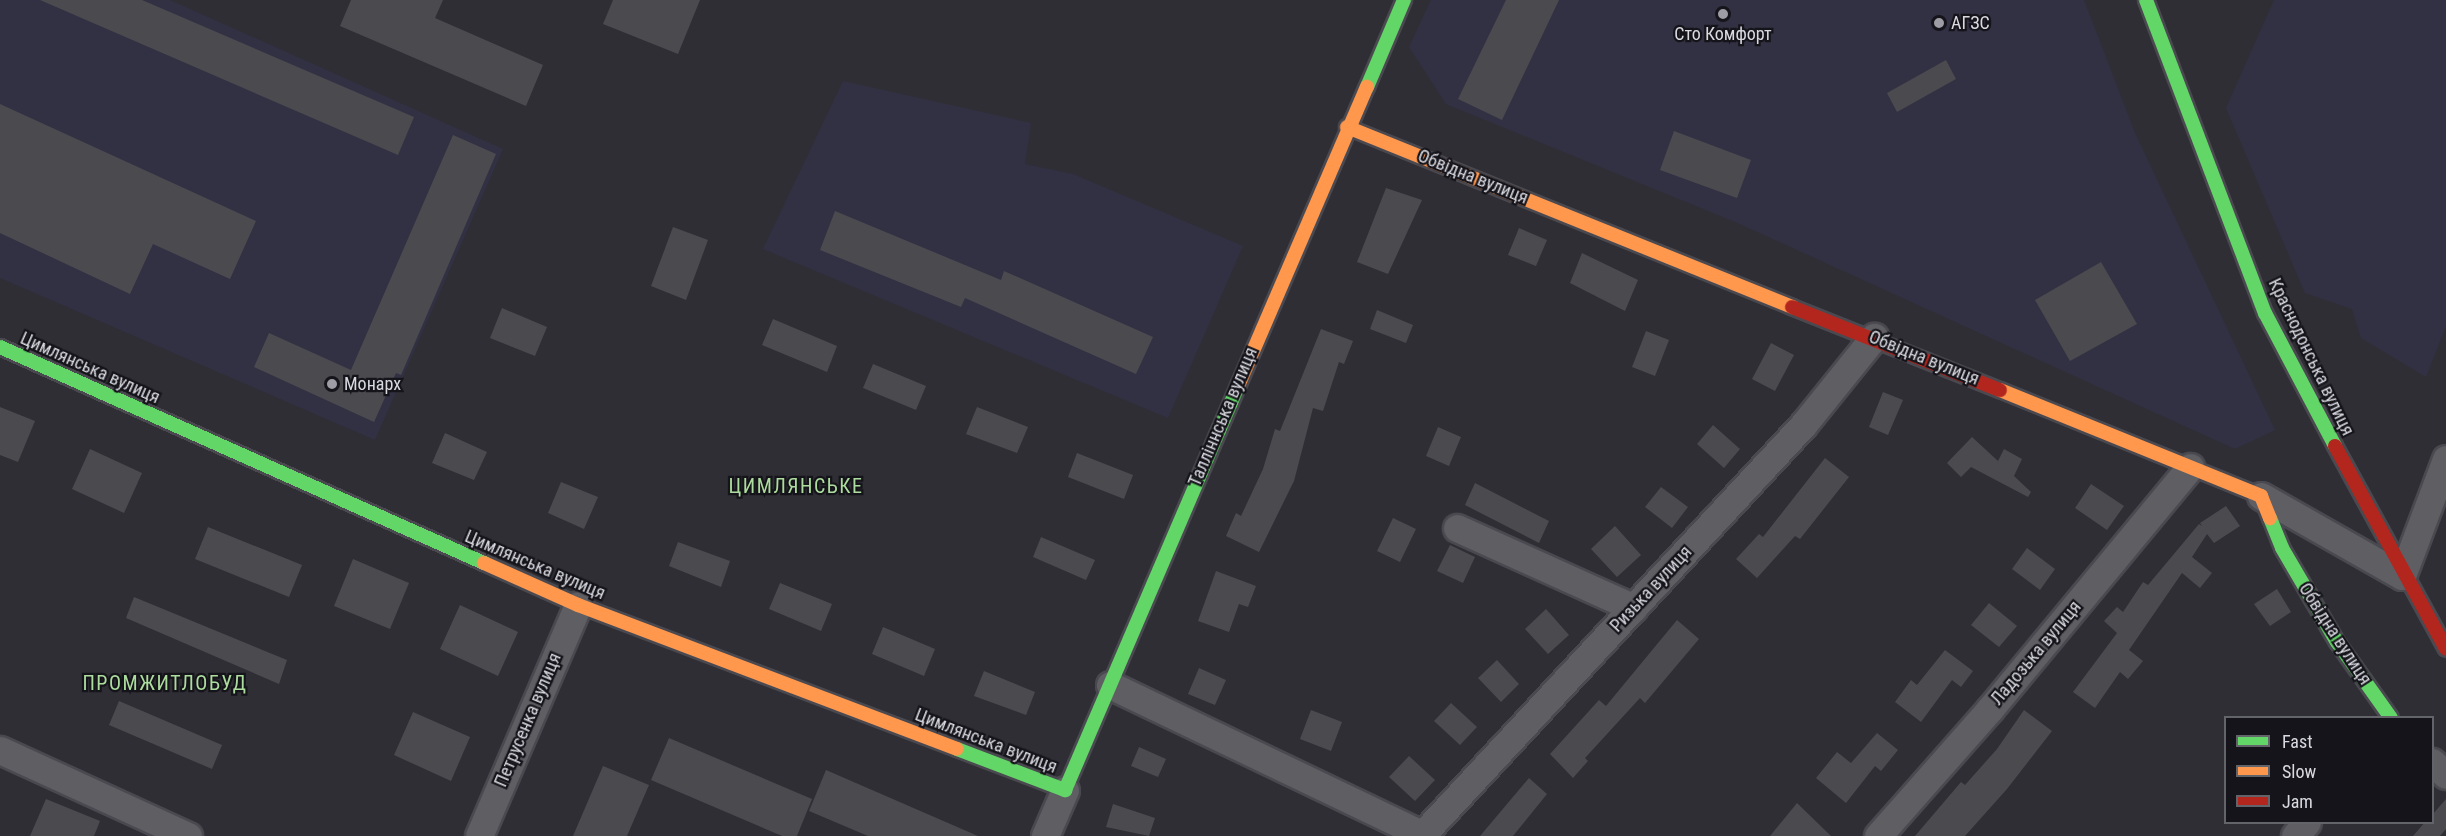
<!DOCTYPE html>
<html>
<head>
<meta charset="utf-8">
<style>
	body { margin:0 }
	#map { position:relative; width:2446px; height:836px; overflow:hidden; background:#2f2e35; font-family:"Roboto Condensed",sans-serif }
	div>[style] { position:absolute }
	.built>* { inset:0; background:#323143 }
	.building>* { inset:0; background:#4b4a4f }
	.roads { filter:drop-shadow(2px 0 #4a4950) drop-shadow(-2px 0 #4a4950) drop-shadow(0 2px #4a4950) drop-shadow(0 -2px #4a4950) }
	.street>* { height:27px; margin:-13.5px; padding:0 13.5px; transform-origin:13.5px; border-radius:13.5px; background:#5e5e63 }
	.fast>* { height:14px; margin:-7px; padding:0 7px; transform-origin:7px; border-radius:7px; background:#63d668 }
	.slow>* { height:14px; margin:-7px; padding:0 7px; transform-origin:7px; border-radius:7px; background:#ff974d }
	.jam>* { height:14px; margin:-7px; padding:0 7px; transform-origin:7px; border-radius:7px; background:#b3261e }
	.dots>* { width:16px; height:16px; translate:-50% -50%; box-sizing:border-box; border:3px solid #15141a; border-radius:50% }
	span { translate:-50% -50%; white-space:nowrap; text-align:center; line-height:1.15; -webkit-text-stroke:4.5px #15141a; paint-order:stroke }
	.poi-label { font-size:18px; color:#d9d9e1 }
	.left { translate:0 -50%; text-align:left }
	.street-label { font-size:18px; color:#d9d9e1 }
	.neighbourhood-label { font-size:20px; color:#addd9e; letter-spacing:1.5px }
	.legend { position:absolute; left:2224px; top:716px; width:210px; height:108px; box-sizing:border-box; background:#15141a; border:2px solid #63636a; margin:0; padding:8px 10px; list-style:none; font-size:18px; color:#d9d9e1 }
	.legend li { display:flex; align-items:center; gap:12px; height:30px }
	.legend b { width:30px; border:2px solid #63636a }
</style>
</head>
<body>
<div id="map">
	<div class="built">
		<div style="clip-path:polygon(0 0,170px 0,503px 149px,375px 440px,0 278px)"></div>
		<div style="clip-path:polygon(1431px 0,2084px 0,2135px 133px,2275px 430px,2235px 449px,1740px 224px,1446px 104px,1409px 47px)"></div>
		<div style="clip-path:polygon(2274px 0,2446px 0,2446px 326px,2426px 377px,2361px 338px,2352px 309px,2305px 293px,2226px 108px)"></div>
		<div style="clip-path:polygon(843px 81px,1031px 123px,1025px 164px,1073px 174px,1243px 246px,1168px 418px,763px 249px)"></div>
	</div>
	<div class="building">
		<div style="clip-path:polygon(40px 0,142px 0,414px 117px,398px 155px)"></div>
		<div style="clip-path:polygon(351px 0,443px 0,435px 18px,543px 65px,526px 106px,340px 26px)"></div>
		<div style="clip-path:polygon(613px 0,700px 0,678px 54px,603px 24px)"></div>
		<div style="clip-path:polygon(1506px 0,1559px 0,1502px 120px,1458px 99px)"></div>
		<div style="clip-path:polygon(1946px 60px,1956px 79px,1897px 112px,1887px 93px)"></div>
		<div style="clip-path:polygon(0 104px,256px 221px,230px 279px,153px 244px,130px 294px,0 233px)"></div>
		<div style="clip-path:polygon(1674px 131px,1751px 160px,1737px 198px,1660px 170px)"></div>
		<div style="clip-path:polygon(453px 135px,496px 154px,401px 375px,396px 373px,374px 422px,254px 367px,269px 333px,351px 370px)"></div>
		<div style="clip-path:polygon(1386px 188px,1422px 200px,1388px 274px,1357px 262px)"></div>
		<div style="clip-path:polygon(835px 211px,1001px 280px,1004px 271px,1153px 337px,1136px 374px,965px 298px,961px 307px,820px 250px)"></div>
		<div style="clip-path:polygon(673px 227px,708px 240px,686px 300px,651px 286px)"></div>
		<div style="clip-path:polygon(1519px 228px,1547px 240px,1536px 266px,1508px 255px)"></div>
		<div style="clip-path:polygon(1582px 253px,1638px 280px,1625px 311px,1570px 283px)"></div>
		<div style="clip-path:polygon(2101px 262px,2137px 324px,2070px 361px,2035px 300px)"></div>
		<div style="clip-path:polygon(502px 308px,547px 327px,535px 356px,490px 338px)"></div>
		<div style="clip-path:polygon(1377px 310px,1413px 325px,1406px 343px,1370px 329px)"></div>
		<div style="clip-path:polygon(773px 319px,837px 346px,827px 372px,762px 345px)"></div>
		<div style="clip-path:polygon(1321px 329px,1353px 341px,1344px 364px,1339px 362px,1323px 411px,1313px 408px,1294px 481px,1259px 552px,1226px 536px,1236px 513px,1241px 516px,1263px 469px,1275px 429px,1280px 431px)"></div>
		<div style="clip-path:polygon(1646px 331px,1669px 340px,1655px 376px,1632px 367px)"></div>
		<div style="clip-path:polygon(1771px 343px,1794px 355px,1775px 391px,1752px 379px)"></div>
		<div style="clip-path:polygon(873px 364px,926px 386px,916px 410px,863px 388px)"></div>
		<div style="clip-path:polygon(1883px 392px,1903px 400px,1888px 435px,1869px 427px)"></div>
		<div style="clip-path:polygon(0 407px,35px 421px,18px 462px,0 455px)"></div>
		<div style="clip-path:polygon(977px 407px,1028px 427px,1017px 453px,966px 434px)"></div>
		<div style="clip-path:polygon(1713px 425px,1740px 449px,1724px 468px,1697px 444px)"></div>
		<div style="clip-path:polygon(1438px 427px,1461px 437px,1449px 466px,1426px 456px)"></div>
		<div style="clip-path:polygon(445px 433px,487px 452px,474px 480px,432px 463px)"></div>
		<div style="clip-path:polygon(1972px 437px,1998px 461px,2004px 449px,2022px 459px,2014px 476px,2031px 492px,2028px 497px,1971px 467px,1961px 477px,1947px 463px)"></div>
		<div style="clip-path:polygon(90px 449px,142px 473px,124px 513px,72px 489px)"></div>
		<div style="clip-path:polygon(1077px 453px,1133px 475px,1124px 499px,1068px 477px)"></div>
		<div style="clip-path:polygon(1825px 458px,1849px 477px,1800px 539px,1795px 536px,1757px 578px,1736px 559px,1759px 534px,1763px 537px)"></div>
		<div style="clip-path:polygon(561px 482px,598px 497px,584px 529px,548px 513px)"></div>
		<div style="clip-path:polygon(1475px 483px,1549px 521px,1539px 543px,1465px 505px)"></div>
		<div style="clip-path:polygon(2091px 484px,2124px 506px,2107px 530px,2075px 508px)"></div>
		<div style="clip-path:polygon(1661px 487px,1688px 507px,1672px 528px,1645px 507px)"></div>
		<div style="clip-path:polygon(2226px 506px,2240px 526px,2214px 543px,2207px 534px,2192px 557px,2212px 573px,2200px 588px,2182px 573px,2129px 650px,2143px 661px,2128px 679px,2120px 672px,2095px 708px,2073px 692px,2117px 633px,2104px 621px,2117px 607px,2123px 612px,2143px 582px,2148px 585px,2199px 524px,2202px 526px,2200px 523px)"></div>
		<div style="clip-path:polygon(1393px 518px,1416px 529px,1400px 562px,1377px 551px)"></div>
		<div style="clip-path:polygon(1615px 526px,1641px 555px,1617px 577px,1591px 549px)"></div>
		<div style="clip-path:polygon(208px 527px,302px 565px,289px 597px,195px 559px)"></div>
		<div style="clip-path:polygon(1041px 537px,1095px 560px,1086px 580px,1033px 557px)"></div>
		<div style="clip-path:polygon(678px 542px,730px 561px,721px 587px,669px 566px)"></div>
		<div style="clip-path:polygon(1450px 545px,1475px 557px,1463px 583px,1437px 571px)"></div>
		<div style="clip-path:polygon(2027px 548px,2055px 569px,2040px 590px,2012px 569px)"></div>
		<div style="clip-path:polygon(353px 559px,409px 583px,390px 629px,334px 606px)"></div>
		<div style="clip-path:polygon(1216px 571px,1256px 586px,1248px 607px,1239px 604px,1229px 632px,1198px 621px)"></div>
		<div style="clip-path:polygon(780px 583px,832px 604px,821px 631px,769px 609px)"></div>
		<div style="clip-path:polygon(2277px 589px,2291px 612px,2270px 626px,2254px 604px)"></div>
		<div style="clip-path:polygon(134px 597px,287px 660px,279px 684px,126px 618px)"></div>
		<div style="clip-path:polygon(1989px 603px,2017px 626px,1999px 647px,1971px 625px)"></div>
		<div style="clip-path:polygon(460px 605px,518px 632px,498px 676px,440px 649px)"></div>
		<div style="clip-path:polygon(1546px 609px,1569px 635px,1548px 654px,1525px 629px)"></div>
		<div style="clip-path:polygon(1677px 620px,1699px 639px,1645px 703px,1640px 698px,1585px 758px,1588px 761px,1573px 778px,1550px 754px,1599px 700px,1606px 706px)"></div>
		<div style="clip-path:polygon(883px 627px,935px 649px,924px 676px,872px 654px)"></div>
		<div style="clip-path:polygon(1945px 650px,1973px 671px,1961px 687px,1952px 680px,1921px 722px,1895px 702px,1911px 680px,1917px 685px)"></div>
		<div style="clip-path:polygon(1497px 660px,1519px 684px,1501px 702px,1478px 678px)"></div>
		<div style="clip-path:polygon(1199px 668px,1226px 680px,1215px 705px,1188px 694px)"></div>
		<div style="clip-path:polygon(984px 671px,1035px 692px,1026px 715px,974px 696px)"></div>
		<div style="clip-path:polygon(119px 701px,222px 745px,212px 769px,109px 725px)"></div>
		<div style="clip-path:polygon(1451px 703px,1477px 727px,1460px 745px,1434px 721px)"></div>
		<div style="clip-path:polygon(1311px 710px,1342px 722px,1331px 751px,1300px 739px)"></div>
		<div style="clip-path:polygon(2024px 710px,2052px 731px,2007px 789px,1965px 836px,1915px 836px,1961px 782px,1965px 785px,1997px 749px)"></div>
		<div style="clip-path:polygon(413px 712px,470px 737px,451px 781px,394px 755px)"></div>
		<div style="clip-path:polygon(1877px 733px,1898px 750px,1881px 771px,1875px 766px,1846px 803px,1816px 778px,1837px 752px,1851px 763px)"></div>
		<div style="clip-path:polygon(669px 738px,812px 799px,797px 836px,782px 836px,651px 780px)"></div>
		<div style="clip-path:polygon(1139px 747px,1166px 759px,1158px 777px,1131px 766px)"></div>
		<div style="clip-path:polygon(1409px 756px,1435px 780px,1415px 801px,1389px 777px)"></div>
		<div style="clip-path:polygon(603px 766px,649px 785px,627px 836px,573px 836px)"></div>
		<div style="clip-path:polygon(826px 770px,978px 836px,868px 836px,809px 811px)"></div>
		<div style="clip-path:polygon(1529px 778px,1547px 794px,1513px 836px,1480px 836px)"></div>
		<div style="clip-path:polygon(46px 799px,100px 821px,94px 836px,30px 836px)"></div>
		<div style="clip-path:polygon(2446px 799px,2446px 829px,2440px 836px,2413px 836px,2425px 822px,2433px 822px,2433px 814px)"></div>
		<div style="clip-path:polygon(1797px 803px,1831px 836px,1770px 836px)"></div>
		<div style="clip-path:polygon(1113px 804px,1155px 818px,1149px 836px,1106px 827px)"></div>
	</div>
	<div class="roads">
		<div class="street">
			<div style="left:2261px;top:496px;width:162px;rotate:29.6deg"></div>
			<div style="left:2402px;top:576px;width:125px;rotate:-69.4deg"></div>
			<div style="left:1457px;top:528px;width:194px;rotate:24.3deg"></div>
			<div style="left:1110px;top:685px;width:349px;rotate:25.6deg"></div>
			<div style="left:0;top:750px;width:207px;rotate:24.6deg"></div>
			<div style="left:2432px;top:762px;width:19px;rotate:43deg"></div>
			<div style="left:479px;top:836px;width:251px;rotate:-66.8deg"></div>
			<div style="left:1045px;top:836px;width:50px;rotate:-66.5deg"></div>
			<div style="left:1421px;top:836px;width:563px;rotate:-47.09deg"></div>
			<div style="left:1804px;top:424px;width:112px;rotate:-51.2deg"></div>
			<div style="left:1878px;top:836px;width:169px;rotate:-48.6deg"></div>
			<div style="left:1990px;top:709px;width:314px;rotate:-50.4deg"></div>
			<div style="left:2295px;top:836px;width:18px;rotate:-49deg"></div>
		</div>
		<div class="fast">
			<div style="left:2146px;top:0;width:335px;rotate:69.2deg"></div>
			<div style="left:2265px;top:313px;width:150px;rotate:62.2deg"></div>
			<div style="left:1367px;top:87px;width:95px;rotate:-67deg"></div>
			<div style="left:0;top:347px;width:530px;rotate:24.05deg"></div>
			<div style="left:2270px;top:518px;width:32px;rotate:68deg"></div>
			<div style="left:2282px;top:548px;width:109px;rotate:59.7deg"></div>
			<div style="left:2337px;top:642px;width:93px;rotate:54.6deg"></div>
			<div style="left:957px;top:749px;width:116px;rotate:20.8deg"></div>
			<div style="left:1065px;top:790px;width:439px;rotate:-66.8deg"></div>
		</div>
		<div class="slow">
			<div style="left:1347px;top:127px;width:480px;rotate:22deg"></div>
			<div style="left:1238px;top:386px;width:326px;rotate:-66.7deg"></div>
			<div style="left:2000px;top:390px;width:282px;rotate:22.1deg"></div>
			<div style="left:2261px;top:496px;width:24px;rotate:68deg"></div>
			<div style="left:484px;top:563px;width:103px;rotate:24.1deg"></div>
			<div style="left:578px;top:605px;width:405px;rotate:20.8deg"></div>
		</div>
		<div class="jam">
			<div style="left:1792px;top:307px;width:224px;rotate:21.8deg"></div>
			<div style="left:2335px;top:446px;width:231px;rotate:61.3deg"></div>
		</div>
	</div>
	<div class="dots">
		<div style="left:1723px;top:14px;background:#9e9da5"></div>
		<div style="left:1939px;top:23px;background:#9e9da5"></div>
		<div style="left:332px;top:384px;background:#9e9da5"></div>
	</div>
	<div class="poi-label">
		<span class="left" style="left:1951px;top:23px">АГЗС</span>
		<span style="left:1723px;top:34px">Сто Комфорт</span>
		<span class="left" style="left:344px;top:384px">Монарх</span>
	</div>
	<div class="street-label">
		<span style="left:1473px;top:177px;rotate:22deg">Обвідна вулиця</span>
		<span style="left:2311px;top:357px;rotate:64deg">Краснодонська вулиця</span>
		<span style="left:1924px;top:358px;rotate:22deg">Обвідна вулиця</span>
		<span style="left:90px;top:368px;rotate:24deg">Цимлянська вулиця</span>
		<span style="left:1223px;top:417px;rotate:-67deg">Талліннська вулиця</span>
		<span style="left:535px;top:565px;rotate:23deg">Цимлянська вулиця</span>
		<span style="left:1651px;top:589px;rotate:-47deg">Ризька вулиця</span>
		<span style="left:2335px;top:634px;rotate:57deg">Обвідна вулиця</span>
		<span style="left:2036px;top:653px;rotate:-50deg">Ладозька вулиця</span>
		<span style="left:528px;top:720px;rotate:-67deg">Петрусенка вулиця</span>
		<span style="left:986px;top:741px;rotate:21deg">Цимлянська вулиця</span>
	</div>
	<div class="neighbourhood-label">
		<span style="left:796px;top:486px">ЦИМЛЯНСЬКЕ</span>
		<span style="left:165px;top:683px">ПРОМЖИТЛОБУД</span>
	</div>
	<ul class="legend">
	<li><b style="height:8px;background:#63d668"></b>Fast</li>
	<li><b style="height:8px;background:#ff974d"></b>Slow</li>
	<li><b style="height:8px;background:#b3261e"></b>Jam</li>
	</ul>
</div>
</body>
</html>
